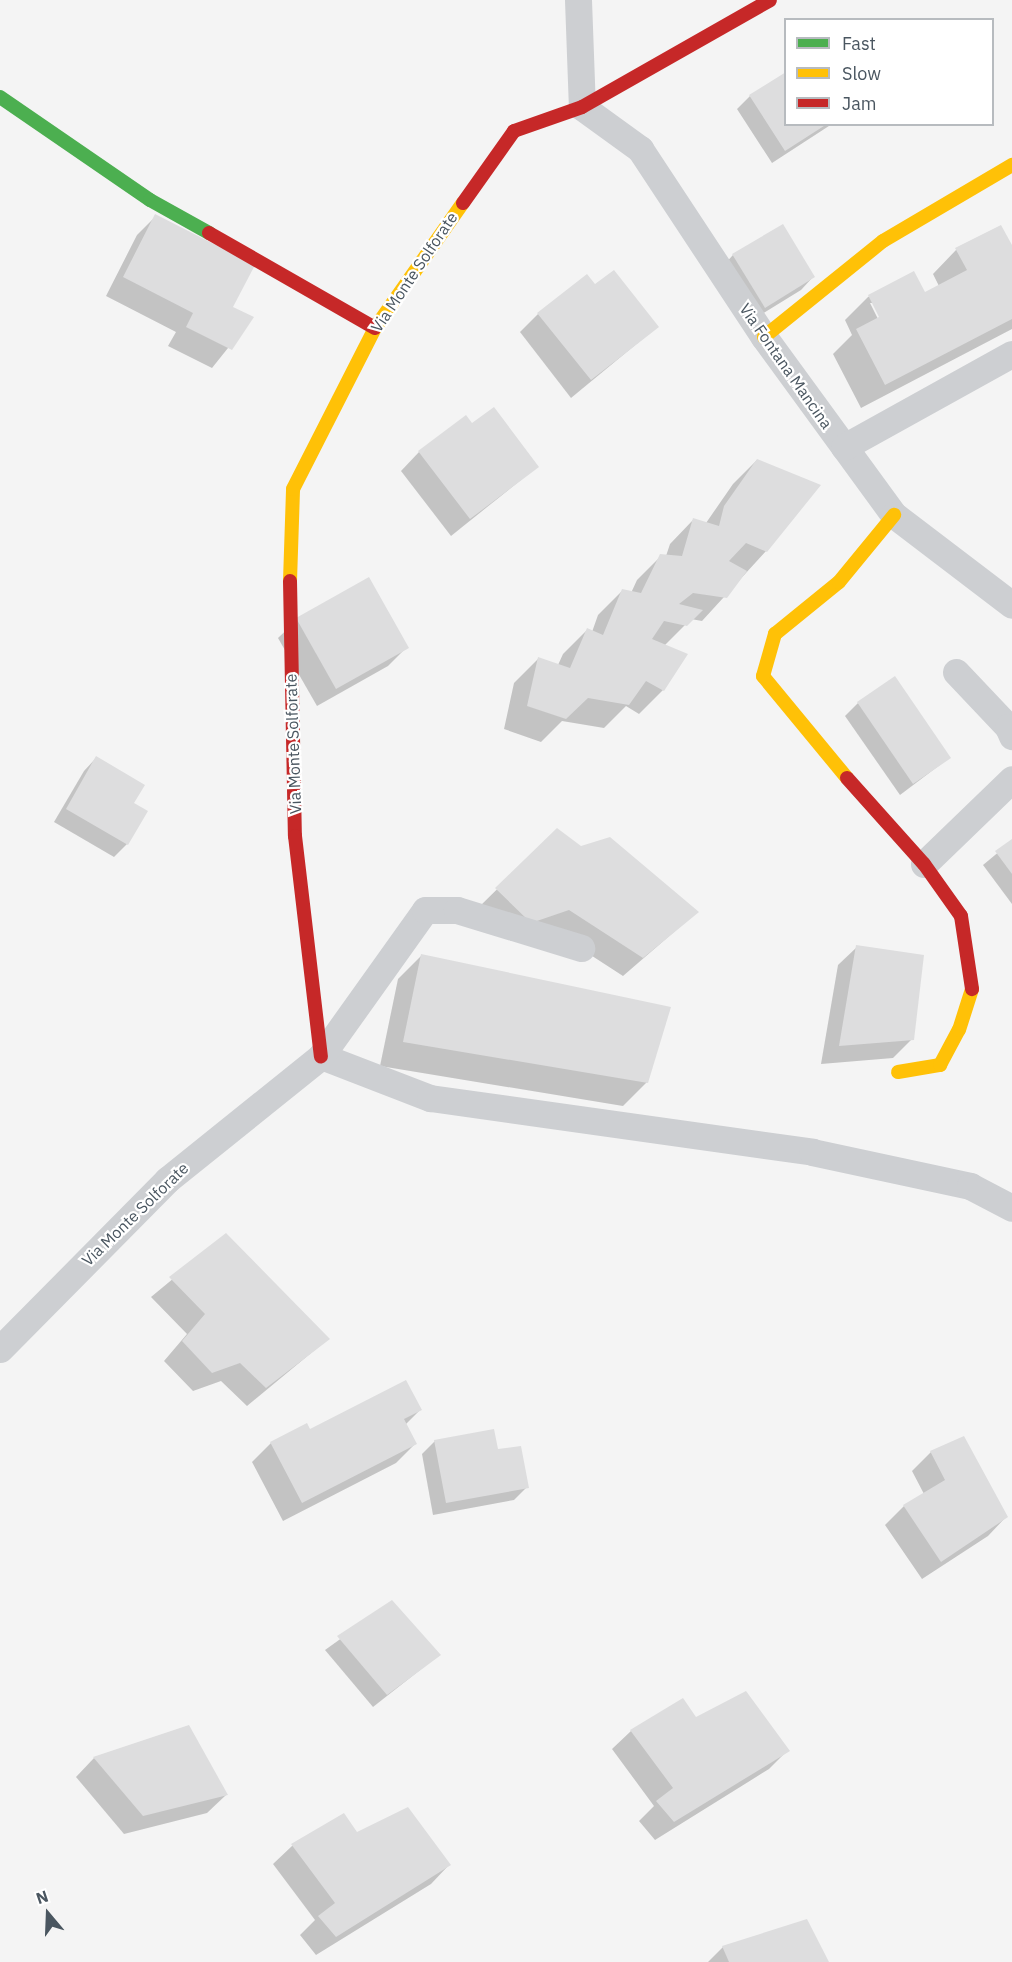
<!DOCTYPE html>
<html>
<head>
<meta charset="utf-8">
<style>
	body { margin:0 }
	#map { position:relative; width:1012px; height:1962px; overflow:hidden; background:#f4f4f4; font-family:"IBM Plex Sans",sans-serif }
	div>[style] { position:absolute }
	.shadow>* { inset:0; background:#0003 }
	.building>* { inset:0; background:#ddddde }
	.street>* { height:27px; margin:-13.5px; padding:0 13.5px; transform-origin:13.5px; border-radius:13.5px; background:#cdcfd2 }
	.fast>* { height:14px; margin:-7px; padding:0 7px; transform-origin:7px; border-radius:7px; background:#4caf50 }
	.slow>* { height:14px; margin:-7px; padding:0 7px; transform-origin:7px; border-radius:7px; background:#ffc107 }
	.jam>* { height:14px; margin:-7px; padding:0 7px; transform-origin:7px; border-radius:7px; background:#c62828 }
	span { translate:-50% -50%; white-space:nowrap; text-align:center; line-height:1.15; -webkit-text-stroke:4.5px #fff; paint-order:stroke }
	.street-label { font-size:16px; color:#4a5660 }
	.legend { position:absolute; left:784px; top:18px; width:210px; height:108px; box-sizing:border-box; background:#fff; border:2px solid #b7bbbf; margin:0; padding:8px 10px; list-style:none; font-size:18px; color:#4a5660 }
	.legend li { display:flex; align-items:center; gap:12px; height:30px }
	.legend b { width:30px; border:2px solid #b7bbbf }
	.north { position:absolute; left:18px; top:1884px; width:60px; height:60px; -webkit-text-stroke:4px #fff; paint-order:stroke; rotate:341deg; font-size:16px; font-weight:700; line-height:24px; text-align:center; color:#4a5660 }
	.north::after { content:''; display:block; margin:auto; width:21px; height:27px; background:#4a5660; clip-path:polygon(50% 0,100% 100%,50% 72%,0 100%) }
</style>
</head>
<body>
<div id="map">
	<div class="shadow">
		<div style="clip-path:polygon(750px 96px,786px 124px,832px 124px,772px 163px,737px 109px)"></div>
		<div style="clip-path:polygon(156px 216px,231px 308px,252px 318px,212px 368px,168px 346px,176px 332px,106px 296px,137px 235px)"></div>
		<div style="clip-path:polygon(evenodd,1012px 247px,1012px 329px,861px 408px,833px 354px,852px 335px,845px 320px,868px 297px,913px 273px,924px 294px,939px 286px,933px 274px,956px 250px,1012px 247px,870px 303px,873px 303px,883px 323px,881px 325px,870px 303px)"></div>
		<div style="clip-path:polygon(733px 255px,813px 277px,801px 290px,752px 320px,721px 268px)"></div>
		<div style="clip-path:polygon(595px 286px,657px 327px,571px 398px,520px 332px,538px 314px)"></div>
		<div style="clip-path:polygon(472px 425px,537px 467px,451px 536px,401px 471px,419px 452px)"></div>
		<div style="clip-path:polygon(757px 460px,766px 551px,702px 621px,691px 619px,664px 646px,663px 690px,639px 714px,626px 706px,604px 728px,562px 721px,541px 742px,504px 729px,514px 683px,538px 659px,558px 665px,563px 654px,587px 630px,592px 632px,598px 615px,622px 591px,631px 593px,637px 580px,661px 556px,666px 556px,670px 544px,693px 520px,706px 523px,733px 484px)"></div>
		<div style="clip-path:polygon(297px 620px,407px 647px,388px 666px,317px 706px,278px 638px)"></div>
		<div style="clip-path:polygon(858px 703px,949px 758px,900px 795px,845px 716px)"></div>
		<div style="clip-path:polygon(96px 758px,132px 804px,127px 844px,114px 857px,54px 822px,84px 771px)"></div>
		<div style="clip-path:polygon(557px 830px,581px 848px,697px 912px,623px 976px,549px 928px,511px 941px,478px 908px)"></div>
		<div style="clip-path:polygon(1012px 841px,1012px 904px,983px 865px)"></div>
		<div style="clip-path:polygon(857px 947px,912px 1039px,893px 1058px,821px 1064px,838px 965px)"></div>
		<div style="clip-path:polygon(422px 955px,647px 1082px,623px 1106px,380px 1066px,398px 979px)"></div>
		<div style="clip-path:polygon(226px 1235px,328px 1339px,247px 1406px,221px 1381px,193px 1391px,164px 1361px,187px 1334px,151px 1297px)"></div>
		<div style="clip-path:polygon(420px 1410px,405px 1425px,415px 1444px,396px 1463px,283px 1521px,252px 1462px,271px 1443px,309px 1431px)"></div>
		<div style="clip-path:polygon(963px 1438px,1006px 1517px,988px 1536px,922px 1579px,885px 1525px,904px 1506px,924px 1494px,912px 1471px,931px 1452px)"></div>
		<div style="clip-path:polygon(435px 1441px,527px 1487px,514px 1500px,433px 1515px,422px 1454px)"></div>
		<div style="clip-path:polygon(392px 1602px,439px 1655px,373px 1707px,325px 1650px)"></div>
		<div style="clip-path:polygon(695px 1719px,788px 1750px,769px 1769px,655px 1840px,639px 1821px,654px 1806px,612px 1749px,631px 1731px)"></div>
		<div style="clip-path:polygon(94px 1758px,226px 1795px,207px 1813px,124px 1834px,76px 1777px)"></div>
		<div style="clip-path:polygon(344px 1815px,357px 1834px,449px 1865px,431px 1884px,316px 1955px,300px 1935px,315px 1920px,273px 1864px,292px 1846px)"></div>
		<div style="clip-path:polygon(723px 1947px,827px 1962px,708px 1962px)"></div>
	</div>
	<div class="building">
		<div style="clip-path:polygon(786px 72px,786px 124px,827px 124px,785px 151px,749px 95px)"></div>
		<div style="clip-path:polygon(155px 214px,255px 265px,233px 307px,254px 317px,232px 350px,186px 327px,193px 313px,123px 277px)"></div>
		<div style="clip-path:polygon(783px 224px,815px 277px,765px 308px,732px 254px)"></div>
		<div style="clip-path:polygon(1001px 225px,1012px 245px,1012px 319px,885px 385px,856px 329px,879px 317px,868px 295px,914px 271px,925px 292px,967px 270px,955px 248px)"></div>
		<div style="clip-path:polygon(614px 270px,659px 327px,591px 380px,537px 313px,587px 274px,595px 284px)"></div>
		<div style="clip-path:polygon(494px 407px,539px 467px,470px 519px,418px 451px,466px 415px,472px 423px)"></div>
		<div style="clip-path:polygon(757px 459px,821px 485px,767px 552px,746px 543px,729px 561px,747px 571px,727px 598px,693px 593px,679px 604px,703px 610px,687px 626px,664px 621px,652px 639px,688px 654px,664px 691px,646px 681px,629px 705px,588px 698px,566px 719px,527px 706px,538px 657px,570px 668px,587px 628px,603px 635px,622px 589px,641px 593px,660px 554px,682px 556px,693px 518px,719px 526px,724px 506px)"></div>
		<div style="clip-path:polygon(369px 577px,409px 648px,336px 689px,296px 618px)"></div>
		<div style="clip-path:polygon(895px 676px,951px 758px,913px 784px,857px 702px)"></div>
		<div style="clip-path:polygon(96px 756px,145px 785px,134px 803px,148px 811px,128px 845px,66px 809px)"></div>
		<div style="clip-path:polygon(557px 828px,581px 846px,610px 837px,699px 912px,643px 958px,569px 910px,531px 923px,495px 888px)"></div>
		<div style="clip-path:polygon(1012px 839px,1012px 874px,995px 851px)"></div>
		<div style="clip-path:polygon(856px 945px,924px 955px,914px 1040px,839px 1046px)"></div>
		<div style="clip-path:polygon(421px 954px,671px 1007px,648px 1083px,403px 1042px)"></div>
		<div style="clip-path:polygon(226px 1233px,330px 1339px,266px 1388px,240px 1363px,212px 1373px,182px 1341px,205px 1314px,169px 1277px)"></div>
		<div style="clip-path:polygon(406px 1380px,422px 1410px,404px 1419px,417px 1444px,302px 1503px,270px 1442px,307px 1423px,310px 1429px)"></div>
		<div style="clip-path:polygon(494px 1429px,498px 1449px,521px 1446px,529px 1488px,446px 1503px,434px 1440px)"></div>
		<div style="clip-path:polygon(964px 1436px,1008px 1517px,941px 1562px,903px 1505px,945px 1480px,930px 1451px)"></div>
		<div style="clip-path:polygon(392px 1600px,441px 1655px,387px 1695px,337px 1636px)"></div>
		<div style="clip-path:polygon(746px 1691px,790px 1751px,674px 1822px,656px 1801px,673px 1788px,630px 1730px,683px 1698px,696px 1717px)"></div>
		<div style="clip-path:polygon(189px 1725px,228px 1795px,143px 1816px,93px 1757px)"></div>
		<div style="clip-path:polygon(408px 1807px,451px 1865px,336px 1937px,318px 1916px,335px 1903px,291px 1844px,344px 1813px,357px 1832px)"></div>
		<div style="clip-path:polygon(807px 1919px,829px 1962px,729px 1962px,722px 1946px)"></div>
	</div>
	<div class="street">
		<div style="left:578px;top:0;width:107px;rotate:87.9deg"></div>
		<div style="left:582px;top:107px;width:72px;rotate:35.9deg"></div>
		<div style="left:640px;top:149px;width:225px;rotate:56.6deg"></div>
		<div style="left:764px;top:337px;width:220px;rotate:53.9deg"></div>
		<div style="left:894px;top:515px;width:148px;rotate:37.3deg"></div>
		<div style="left:844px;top:447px;width:192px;rotate:-29deg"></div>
		<div style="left:956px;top:672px;width:76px;rotate:46.6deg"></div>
		<div style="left:1008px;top:727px;width:10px;rotate:66deg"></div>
		<div style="left:924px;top:864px;width:122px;rotate:-44deg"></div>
		<div style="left:321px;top:1056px;width:117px;rotate:21.1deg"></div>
		<div style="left:430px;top:1098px;width:386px;rotate:8deg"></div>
		<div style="left:812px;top:1152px;width:162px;rotate:12.1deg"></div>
		<div style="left:970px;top:1186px;width:47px;rotate:27.6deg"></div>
		<div style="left:0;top:1349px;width:238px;rotate:-45.3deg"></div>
		<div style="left:167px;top:1180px;width:198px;rotate:-38.8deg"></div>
		<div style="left:321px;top:1056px;width:179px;rotate:-54.5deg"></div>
		<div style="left:425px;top:910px;width:32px"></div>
		<div style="left:457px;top:910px;width:130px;rotate:17deg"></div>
	</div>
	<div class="fast">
		<div style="left:0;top:97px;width:182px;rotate:34.5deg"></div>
		<div style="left:150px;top:200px;width:68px;rotate:29.2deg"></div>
	</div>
	<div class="slow">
		<div style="left:764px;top:337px;width:153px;rotate:-38.9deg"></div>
		<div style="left:883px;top:241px;width:150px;rotate:-30.5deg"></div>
		<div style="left:290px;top:581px;width:92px;rotate:-88.1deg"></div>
		<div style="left:293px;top:489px;width:181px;rotate:-63deg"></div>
		<div style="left:375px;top:328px;width:153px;rotate:-54.9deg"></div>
		<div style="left:847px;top:778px;width:132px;rotate:-129.5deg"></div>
		<div style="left:763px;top:676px;width:44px;rotate:-74.1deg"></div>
		<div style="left:775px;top:634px;width:82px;rotate:-39.1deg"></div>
		<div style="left:839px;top:582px;width:87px;rotate:-50.6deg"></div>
		<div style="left:898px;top:1072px;width:43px;rotate:-9.5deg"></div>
		<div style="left:940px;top:1065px;width:40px;rotate:-62deg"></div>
		<div style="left:959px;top:1030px;width:43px;rotate:-72.4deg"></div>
	</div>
	<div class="jam">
		<div style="left:463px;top:203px;width:88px;rotate:-54.7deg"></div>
		<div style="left:514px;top:131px;width:72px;rotate:-19.4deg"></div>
		<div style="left:582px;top:107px;width:216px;rotate:-29.6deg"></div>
		<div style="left:209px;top:233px;width:191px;rotate:29.8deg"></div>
		<div style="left:290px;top:581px;width:255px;rotate:88.9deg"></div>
		<div style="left:295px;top:836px;width:222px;rotate:83.3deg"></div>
		<div style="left:847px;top:778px;width:115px;rotate:48.2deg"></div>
		<div style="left:924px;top:864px;width:64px;rotate:54.6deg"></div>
		<div style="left:961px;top:916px;width:74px;rotate:81.4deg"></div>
	</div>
	<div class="street-label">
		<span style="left:414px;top:272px;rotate:-56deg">Via Monte Solforate</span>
		<span style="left:786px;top:366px;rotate:55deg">Via Fontana Mancina</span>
		<span style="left:293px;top:744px;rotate:-92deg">Via Monte Solforate</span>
		<span style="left:135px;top:1214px;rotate:-44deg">Via Monte Solforate</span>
	</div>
	<ul class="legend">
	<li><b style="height:8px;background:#4caf50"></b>Fast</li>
	<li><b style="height:8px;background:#ffc107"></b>Slow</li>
	<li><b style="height:8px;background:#c62828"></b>Jam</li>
	</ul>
	<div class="north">N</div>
</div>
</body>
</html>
